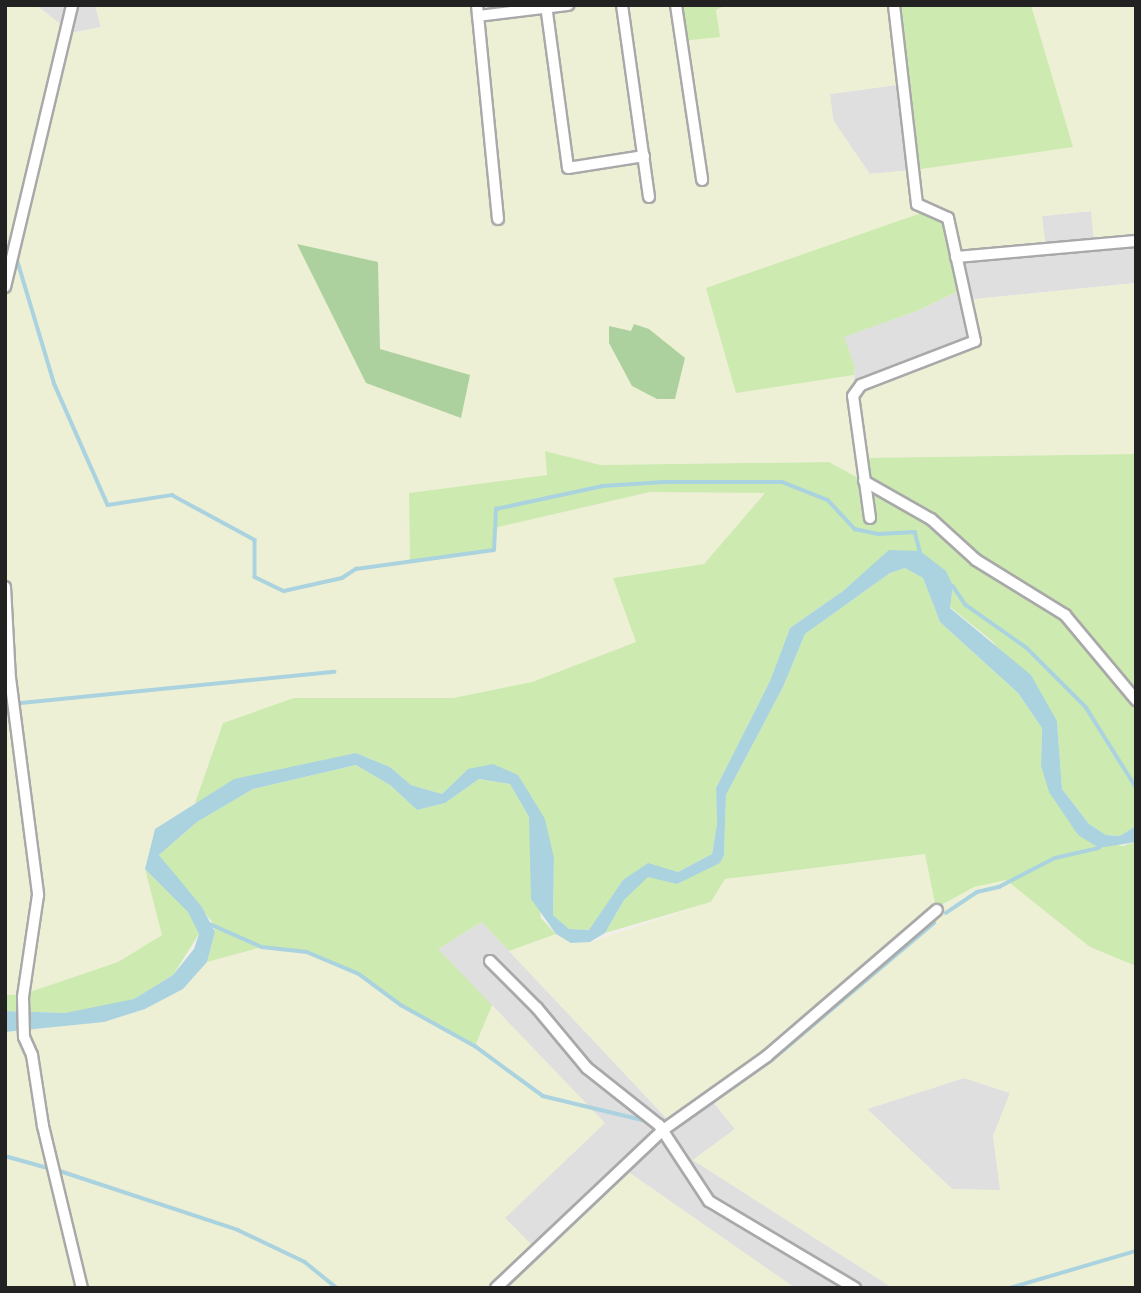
<!DOCTYPE html>
<html>
<head>
<meta charset="utf-8">
<style>
	body { margin:0 }
	#map { position:relative; width:1141px; height:1293px; overflow:hidden; background:#f2efe9; font-family:Quicksand,sans-serif }
	div>[style] { position:absolute }
	.residential>* { inset:0; background:#e0dfdf }
	.farmland>* { inset:0; background:#eef0d5 }
	.grass>* { inset:0; background:#cdebb0 }
	.forest>* { inset:0; background:#add19e }
	.water>* { inset:0; background:#aad3df }
	.stream>* { height:3.5px; margin:-1.75px; padding:0 1.75px; transform-origin:1.75px; border-radius:1.75px; background:#aad3df }
	.roads { filter:drop-shadow(2px 0 #a9a9a9) drop-shadow(-2px 0 #a9a9a9) drop-shadow(0 2px #a9a9a9) drop-shadow(0 -2px #a9a9a9) }
	.minor>* { height:10px; margin:-5px; padding:0 5px; transform-origin:5px; border-radius:5px; background:#fff }
	span { translate:-50% -50%; white-space:nowrap; text-align:center; line-height:1.15; -webkit-text-stroke:6px #fff; paint-order:stroke }
	.frame { position:absolute; inset:0; border:7px solid #222; pointer-events:none }
</style>
</head>
<body>
<div id="map">
	<div class="residential">
		<div style="clip-path:polygon(36px 5px,95px 5px,101px 27px,66px 34px)"></div>
		<div style="clip-path:polygon(903px 84px,914px 170px,869px 174px,833px 120px,830px 94px)"></div>
		<div style="clip-path:polygon(1092px 211px,1136px 241px,1136px 283px,966px 300px,975px 341px,853px 396px,855px 367px,843px 337px,917px 311px,963px 289px,956px 257px,1042px 216px)"></div>
		<div style="clip-path:polygon(482px 922px,671px 1123px,709px 1097px,735px 1129px,693px 1160px,893px 1288px,795px 1288px,624px 1169px,537px 1251px,505px 1218px,438px 949px)"></div>
		<div style="clip-path:polygon(964px 1078px,1010px 1093px,993px 1136px,1001px 1191px,952px 1189px,867px 1109px)"></div>
	</div>
	<div class="farmland">
		<div style="clip-path:polygon(5px 5px,36px 5px,67px 29px,67px 34px,101px 27px,95px 5px,676px 5px,716px 10px,726px 5px,894px 5px,903px 84px,830px 94px,833px 120px,870px 174px,914px 170px,1034px 13px,1031px 5px,1136px 5px,1136px 241px,1094px 244px,1091px 211px,1042px 216px,1046px 248px,956px 257px,930px 211px,736px 392px,854px 375px,853px 395px,861px 385px,975px 341px,966px 300px,1136px 283px,1136px 454px,862px 458px,864px 481px,829px 462px,601px 465px,546px 451px,547px 475px,409px 493px,410px 561px,494px 550px,493px 528px,650px 492px,765px 493px,704px 564px,613px 578px,637px 642px,532px 682px,453px 698px,223px 723px,195px 803px,155px 830px,145px 869px,163px 935px,118px 962px,21px 995px,5px 995px)"></div>
		<div style="clip-path:polygon(evenodd,926px 854px,938px 909px,973px 886px,1006px 875px,1090px 946px,1136px 966px,1136px 1288px,893px 1288px,693px 1160px,735px 1129px,710px 1097px,672px 1124px,509px 951px,556px 934px,571px 943px,590px 942px,711px 902px,725px 879px,926px 854px,964px 1078px,1010px 1093px,993px 1136px,1000px 1190px,952px 1189px,867px 1109px,964px 1078px)"></div>
		<div style="clip-path:polygon(262px 947px,307px 952px,359px 974px,401px 1005px,474px 1046px,492px 1005px,605px 1123px,505px 1218px,537px 1250px,624px 1169px,795px 1288px,5px 1288px,5px 1032px,104px 1022px,145px 1009px,183px 989px,207px 962px)"></div>
	</div>
	<div class="grass">
		<div style="clip-path:polygon(676px 5px,726px 5px,716px 10px,720px 37px,681px 41px)"></div>
		<div style="clip-path:polygon(894px 5px,1031px 5px,1073px 147px,914px 170px)"></div>
		<div style="clip-path:polygon(930px 210px,948px 218px,963px 289px,917px 311px,844px 337px,855px 367px,854px 375px,736px 393px,706px 288px)"></div>
		<div style="clip-path:polygon(545px 451px,601px 465px,829px 462px,864px 481px,861px 458px,1136px 454px,1136px 826px,1121px 836px,1106px 835px,1089px 824px,1062px 789px,1057px 721px,992px 641px,950px 607px,953px 586px,889px 551px,843px 591px,790px 628px,770px 681px,716px 788px,717px 824px,712px 854px,678px 872px,648px 864px,589px 930px,569px 929px,553px 915px,554px 858px,518px 776px,468px 769px,442px 794px,411px 785px,390px 767px,356px 753px,195px 803px,223px 723px,294px 698px,453px 698px,532px 682px,636px 642px,613px 578px,704px 564px,765px 493px,650px 492px,494px 528px,494px 550px,410px 561px,409px 493px,547px 475px)"></div>
		<div style="clip-path:polygon(905px 568px,923px 578px,940px 622px,1018px 693px,1042px 728px,1041px 766px,1078px 835px,1122px 846px,1136px 842px,1136px 966px,1090px 947px,1006px 880px,974px 887px,936px 908px,925px 854px,725px 879px,711px 902px,605px 933px,624px 900px,648px 876px,678px 884px,724px 855px,726px 795px,783px 687px,805px 634px,890px 573px)"></div>
		<div style="clip-path:polygon(356px 765px,390px 785px,417px 810px,445px 803px,479px 779px,510px 784px,529px 817px,541px 918px,556px 934px,509px 951px,482px 922px,438px 949px,492px 1005px,475px 1046px,401px 1005px,359px 974px,307px 952px,262px 947px,207px 962px,215px 932px,212px 922px,159px 855px,197px 822px,253px 789px)"></div>
		<div style="clip-path:polygon(145px 869px,188px 911px,199px 934px,173px 975px,134px 999px,105px 1008px,65px 1013px,5px 1011px,5px 995px,21px 995px,118px 962px,162px 935px)"></div>
	</div>
	<div class="forest">
		<div style="clip-path:polygon(297px 244px,378px 262px,380px 349px,470px 375px,461px 418px,366px 383px)"></div>
		<div style="clip-path:polygon(634px 324px,649px 329px,685px 358px,675px 399px,657px 399px,632px 386px,609px 343px,609px 326px,631px 331px)"></div>
	</div>
	<div class="water">
		<div style="clip-path:polygon(889px 550px,920px 551px,946px 571px,953px 586px,950px 608px,1031px 675px,1057px 721px,1062px 789px,1089px 824px,1106px 835px,1120px 836px,1136px 826px,1136px 842px,1099px 848px,1078px 835px,1049px 792px,1041px 766px,1042px 728px,1018px 693px,940px 622px,923px 578px,905px 568px,890px 573px,805px 634px,783px 687px,726px 795px,724px 855px,720px 863px,677px 884px,648px 877px,624px 900px,605px 933px,590px 942px,571px 943px,556px 934px,531px 899px,529px 817px,510px 784px,479px 779px,445px 803px,417px 810px,390px 785px,356px 765px,253px 789px,197px 822px,159px 855px,202px 907px,215px 932px,207px 962px,183px 989px,145px 1009px,104px 1022px,5px 1032px,5px 1011px,65px 1013px,134px 999px,173px 975px,194px 949px,199px 934px,188px 912px,145px 869px,155px 829px,234px 779px,356px 753px,390px 767px,411px 785px,442px 794px,468px 769px,493px 764px,518px 775px,545px 819px,554px 858px,553px 915px,569px 929px,589px 930px,623px 880px,648px 863px,678px 872px,712px 854px,717px 824px,716px 788px,770px 681px,790px 628px,843px 591px)"></div>
	</div>
	<div class="stream">
		<div style="left:18px;top:262px;width:128px;rotate:73.3deg"></div>
		<div style="left:55px;top:385px;width:131px;rotate:66.2deg"></div>
		<div style="left:108px;top:505px;width:65px;rotate:-8.9deg"></div>
		<div style="left:172px;top:495px;width:94px;rotate:28.5deg"></div>
		<div style="left:255px;top:540px;width:37px;rotate:90deg"></div>
		<div style="left:255px;top:577px;width:32px;rotate:26deg"></div>
		<div style="left:284px;top:591px;width:59px;rotate:-12.6deg"></div>
		<div style="left:342px;top:578px;width:17px;rotate:-33deg"></div>
		<div style="left:356px;top:569px;width:139px;rotate:-7.8deg"></div>
		<div style="left:494px;top:550px;width:41px;rotate:-87.2deg"></div>
		<div style="left:496px;top:509px;width:109px;rotate:-12.1deg"></div>
		<div style="left:603px;top:486px;width:61px;rotate:-3.8deg"></div>
		<div style="left:664px;top:482px;width:118px"></div>
		<div style="left:782px;top:482px;width:49px;rotate:21.4deg"></div>
		<div style="left:828px;top:500px;width:40px;rotate:47deg"></div>
		<div style="left:855px;top:529px;width:24px;rotate:12deg"></div>
		<div style="left:878px;top:534px;width:37px;rotate:-3deg"></div>
		<div style="left:915px;top:532px;width:20px;rotate:75deg"></div>
		<div style="left:953px;top:586px;width:23px;rotate:56deg"></div>
		<div style="left:966px;top:605px;width:75px;rotate:35.2deg"></div>
		<div style="left:1027px;top:648px;width:83px;rotate:45deg"></div>
		<div style="left:1086px;top:707px;width:94px;rotate:58deg"></div>
		<div style="left:21px;top:703px;width:315px;rotate:-5.7deg"></div>
		<div style="left:946px;top:913px;width:37px;rotate:-34deg"></div>
		<div style="left:977px;top:892px;width:23px;rotate:-13deg"></div>
		<div style="left:999px;top:887px;width:63px;rotate:-27.4deg"></div>
		<div style="left:1055px;top:858px;width:45px;rotate:-12.8deg"></div>
		<div style="left:210px;top:924px;width:57px;rotate:23.9deg"></div>
		<div style="left:262px;top:947px;width:45px;rotate:6.3deg"></div>
		<div style="left:307px;top:952px;width:56px;rotate:22.9deg"></div>
		<div style="left:359px;top:974px;width:52px;rotate:36.4deg"></div>
		<div style="left:401px;top:1005px;width:85px;rotate:29deg"></div>
		<div style="left:475px;top:1046px;width:84px;rotate:36.3deg"></div>
		<div style="left:543px;top:1096px;width:106px;rotate:13.6deg"></div>
		<div style="left:669px;top:1133px;width:126px;rotate:-35.3deg"></div>
		<div style="left:772px;top:1060px;width:212px;rotate:-40.2deg"></div>
		<div style="left:5px;top:1156px;width:45px;rotate:15.6deg"></div>
		<div style="left:60px;top:1171px;width:188px;rotate:18.3deg"></div>
		<div style="left:238px;top:1230px;width:74px;rotate:25.5deg"></div>
		<div style="left:305px;top:1262px;width:41px;rotate:39.1deg"></div>
		<div style="left:742px;top:1215px;width:42px;rotate:30.3deg"></div>
		<div style="left:505px;top:1288px;width:215px;rotate:-43.5deg"></div>
		<div style="left:1010px;top:1288px;width:131px;rotate:-16.4deg"></div>
	</div>
	<div class="roads">
		<div class="minor">
			<div style="left:477px;top:5px;width:215px;rotate:84.4deg"></div>
			<div style="left:546px;top:5px;width:164px;rotate:82.3deg"></div>
			<div style="left:568px;top:168px;width:77px;rotate:-9deg"></div>
			<div style="left:622px;top:5px;width:194px;rotate:82deg"></div>
			<div style="left:676px;top:5px;width:177px;rotate:81.5deg"></div>
			<div style="left:478px;top:16px;width:91px;rotate:-7deg"></div>
			<div style="left:956px;top:257px;width:181px;rotate:-5.1deg"></div>
			<div style="left:5px;top:287px;width:290px;rotate:-76.6deg"></div>
			<div style="left:864px;top:481px;width:77px;rotate:29.6deg"></div>
			<div style="left:931px;top:519px;width:61px;rotate:42.3deg"></div>
			<div style="left:976px;top:560px;width:105px;rotate:31.7deg"></div>
			<div style="left:1065px;top:615px;width:111px;rotate:50.1deg"></div>
			<div style="left:870px;top:518px;width:123px;rotate:-97.9deg"></div>
			<div style="left:853px;top:396px;width:14px;rotate:-54deg"></div>
			<div style="left:861px;top:385px;width:122px;rotate:-21.1deg"></div>
			<div style="left:975px;top:341px;width:126px;rotate:-102.4deg"></div>
			<div style="left:948px;top:218px;width:34px;rotate:-156deg"></div>
			<div style="left:917px;top:204px;width:200px;rotate:-96.6deg"></div>
			<div style="left:5px;top:587px;width:91px;rotate:86.9deg"></div>
			<div style="left:10px;top:678px;width:219px;rotate:82.6deg"></div>
			<div style="left:38px;top:895px;width:103px;rotate:98.4deg"></div>
			<div style="left:23px;top:997px;width:40px;rotate:88.6deg"></div>
			<div style="left:24px;top:1037px;width:20px;rotate:66deg"></div>
			<div style="left:32px;top:1055px;width:72px;rotate:81.2deg"></div>
			<div style="left:43px;top:1126px;width:167px;rotate:76.5deg"></div>
			<div style="left:490px;top:961px;width:66px;rotate:45deg"></div>
			<div style="left:537px;top:1008px;width:78px;rotate:50.2deg"></div>
			<div style="left:587px;top:1068px;width:92px;rotate:38.4deg"></div>
			<div style="left:659px;top:1125px;width:91px;rotate:56.7deg"></div>
			<div style="left:709px;top:1201px;width:170px;rotate:30.8deg"></div>
			<div style="left:496px;top:1288px;width:230px;rotate:-43.4deg"></div>
			<div style="left:663px;top:1130px;width:128px;rotate:-35.4deg"></div>
			<div style="left:767px;top:1056px;width:224px;rotate:-40.7deg"></div>
		</div>
	</div>
	<div class="frame"></div>
</div>
</body>
</html>
